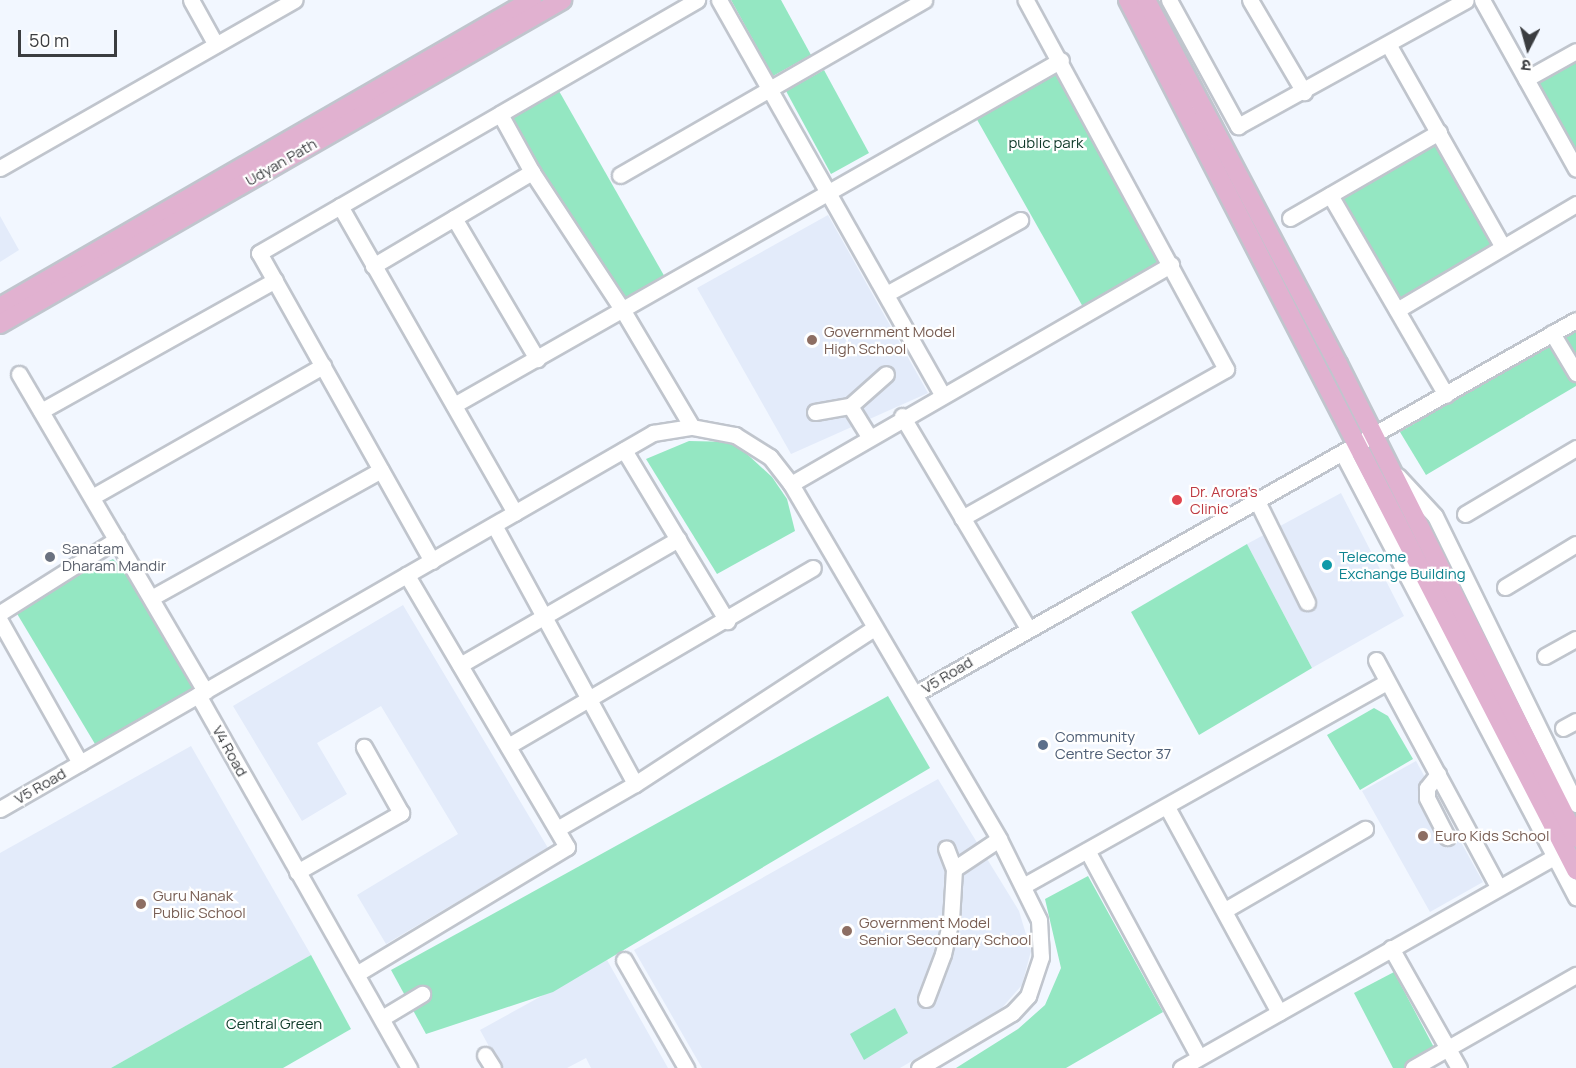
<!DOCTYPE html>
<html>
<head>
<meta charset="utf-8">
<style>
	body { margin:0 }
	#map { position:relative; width:1576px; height:1068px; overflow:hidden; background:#f2f7ff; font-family:Manrope,"Noto Sans Devanagari",sans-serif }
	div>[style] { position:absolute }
	.built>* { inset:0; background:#e3ebfa }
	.green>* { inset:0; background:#94e7c2 }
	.roads { filter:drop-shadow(2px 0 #c0c5cd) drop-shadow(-2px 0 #c0c5cd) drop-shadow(0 2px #c0c5cd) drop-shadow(0 -2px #c0c5cd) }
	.minor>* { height:15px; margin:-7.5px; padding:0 7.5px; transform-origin:7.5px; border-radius:7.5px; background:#fff }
	.major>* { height:18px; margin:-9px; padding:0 9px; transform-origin:9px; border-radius:9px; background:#e1b1d0 }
	.dots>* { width:16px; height:16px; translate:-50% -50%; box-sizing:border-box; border:3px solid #fff; border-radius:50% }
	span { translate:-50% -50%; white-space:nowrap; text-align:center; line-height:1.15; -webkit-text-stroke:4.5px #fff; paint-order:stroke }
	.park-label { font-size:15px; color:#0f3929 }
	.street-label { font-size:15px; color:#3b3d40 }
	.education-label { font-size:15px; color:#785e54 }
	.left { translate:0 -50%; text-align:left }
	.health-label { font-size:15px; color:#be3a42 }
	.worship-label { font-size:15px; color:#5b616d }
	.culture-label { font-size:15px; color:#0d838f }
	.service-label { font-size:15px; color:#4e5e75 }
	.north { position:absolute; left:1498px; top:18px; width:60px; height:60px; -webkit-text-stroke:4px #fff; paint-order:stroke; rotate:186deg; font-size:16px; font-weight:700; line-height:24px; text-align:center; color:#3b3d40 }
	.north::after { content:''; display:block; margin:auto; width:21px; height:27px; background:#3b3d40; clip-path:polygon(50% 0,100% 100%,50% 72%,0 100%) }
	.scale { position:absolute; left:18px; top:30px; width:99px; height:27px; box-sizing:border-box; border:3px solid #3b3d40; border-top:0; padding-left:8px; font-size:18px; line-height:21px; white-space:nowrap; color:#3b3d40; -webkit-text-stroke:4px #fff; paint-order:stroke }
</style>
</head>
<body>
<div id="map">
	<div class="built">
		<div style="clip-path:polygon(828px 215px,928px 393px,791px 454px,697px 288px)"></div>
		<div style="clip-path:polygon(0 216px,19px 250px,0 262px)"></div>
		<div style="clip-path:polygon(1341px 493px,1404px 616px,1312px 668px,1247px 544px)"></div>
		<div style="clip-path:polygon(403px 605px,548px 848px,386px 944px,357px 895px,458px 834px,381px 706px,317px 743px,347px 794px,302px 821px,233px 706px)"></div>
		<div style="clip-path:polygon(191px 746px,311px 955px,111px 1068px,0 1068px,0 853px)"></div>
		<div style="clip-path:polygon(1416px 761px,1483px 882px,1430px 912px,1362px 791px)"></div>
		<div style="clip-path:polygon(938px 779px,1019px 911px,1031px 951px,1022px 985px,1001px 1009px,900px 1068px,702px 1068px,634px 950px)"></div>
		<div style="clip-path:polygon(607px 960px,668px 1068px,591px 1068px,586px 1058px,567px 1068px,501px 1068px,480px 1030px)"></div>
	</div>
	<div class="green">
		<div style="clip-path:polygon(731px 0,781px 0,811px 55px,773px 76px)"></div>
		<div style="clip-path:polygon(1576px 58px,1576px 156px,1534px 82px)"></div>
		<div style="clip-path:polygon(1060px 67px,1163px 263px,1083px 307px,975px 116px)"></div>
		<div style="clip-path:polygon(824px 70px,869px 153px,831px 174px,786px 91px)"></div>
		<div style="clip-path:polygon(559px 91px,666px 279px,617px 307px,510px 118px)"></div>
		<div style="clip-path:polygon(1435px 145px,1492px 245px,1399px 299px,1342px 198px)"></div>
		<div style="clip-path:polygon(1576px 329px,1576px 386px,1426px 475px,1400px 432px)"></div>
		<div style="clip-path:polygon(689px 441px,734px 442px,772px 477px,787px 499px,795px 531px,717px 574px,646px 459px)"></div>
		<div style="clip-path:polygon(1247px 544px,1312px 668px,1199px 735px,1131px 612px)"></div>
		<div style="clip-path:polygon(113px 559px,127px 574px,196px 688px,95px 744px,13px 607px)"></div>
		<div style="clip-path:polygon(888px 696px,930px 768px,553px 992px,426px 1034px,391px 970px)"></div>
		<div style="clip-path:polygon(1374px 708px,1388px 716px,1413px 759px,1360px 790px,1327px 735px)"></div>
		<div style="clip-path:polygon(1088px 876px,1163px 1012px,1066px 1068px,956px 1068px,1018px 1029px,1045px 1005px,1061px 968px,1045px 899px)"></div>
		<div style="clip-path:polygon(311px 955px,351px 1029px,283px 1068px,111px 1068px)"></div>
		<div style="clip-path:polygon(1394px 972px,1438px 1055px,1413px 1068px,1393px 1068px,1354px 993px)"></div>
		<div style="clip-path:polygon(895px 1008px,908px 1033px,864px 1060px,850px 1034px)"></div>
	</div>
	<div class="roads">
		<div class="minor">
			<div style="left:191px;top:0;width:51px;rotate:60.9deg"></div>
			<div style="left:719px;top:0;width:453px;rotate:60.5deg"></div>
			<div style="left:1169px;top:0;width:144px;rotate:61.3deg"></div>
			<div style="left:1238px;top:126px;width:260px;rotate:-28.9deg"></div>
			<div style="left:1250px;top:0;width:107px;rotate:59.6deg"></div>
			<div style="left:1482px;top:0;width:193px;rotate:60.9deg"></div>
			<div style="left:1388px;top:44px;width:233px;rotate:60.5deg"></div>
			<div style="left:1526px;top:79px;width:57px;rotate:-29.2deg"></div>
			<div style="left:500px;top:114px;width:66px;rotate:61.1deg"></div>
			<div style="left:532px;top:172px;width:164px;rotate:56.7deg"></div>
			<div style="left:622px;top:309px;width:137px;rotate:59.3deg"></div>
			<div style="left:0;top:168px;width:339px;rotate:-29.7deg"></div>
			<div style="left:620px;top:175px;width:351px;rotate:-29.9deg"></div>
			<div style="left:1330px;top:195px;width:231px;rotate:59.9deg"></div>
			<div style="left:340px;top:206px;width:353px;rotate:60.3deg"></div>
			<div style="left:454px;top:218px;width:164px;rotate:59.5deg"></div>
			<div style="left:1290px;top:218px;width:172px;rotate:-30deg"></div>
			<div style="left:373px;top:266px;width:185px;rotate:-30.6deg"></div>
			<div style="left:888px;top:293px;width:151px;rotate:-28.9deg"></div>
			<div style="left:1397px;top:310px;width:208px;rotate:-30.6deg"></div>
			<div style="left:1552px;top:333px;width:47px;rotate:59deg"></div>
			<div style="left:19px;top:374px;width:368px;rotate:59.6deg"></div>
			<div style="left:454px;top:405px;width:698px;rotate:-29.61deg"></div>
			<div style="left:850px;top:406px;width:48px;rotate:-41.6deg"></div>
			<div style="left:41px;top:411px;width:268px;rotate:-29.2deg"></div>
			<div style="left:815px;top:412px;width:36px;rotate:-10deg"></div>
			<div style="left:850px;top:406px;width:36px;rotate:58deg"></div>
			<div style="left:902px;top:416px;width:247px;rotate:59.3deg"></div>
			<div style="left:624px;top:450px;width:200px;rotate:58.9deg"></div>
			<div style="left:1343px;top:454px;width:501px;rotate:62.26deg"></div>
			<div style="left:1398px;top:476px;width:54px;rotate:47.2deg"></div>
			<div style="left:1435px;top:516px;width:321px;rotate:63.9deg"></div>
			<div style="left:791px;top:484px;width:439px;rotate:-30deg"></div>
			<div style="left:92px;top:497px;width:266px;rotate:-29.6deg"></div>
			<div style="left:1257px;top:501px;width:113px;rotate:63.7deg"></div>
			<div style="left:1465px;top:514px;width:129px;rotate:-30.7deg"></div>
			<div style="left:962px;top:518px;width:303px;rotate:-29.4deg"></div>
			<div style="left:1226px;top:369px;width:420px;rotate:-118.5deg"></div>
			<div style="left:494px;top:525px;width:295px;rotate:61.4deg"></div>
			<div style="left:432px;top:561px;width:353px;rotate:-119.3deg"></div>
			<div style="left:259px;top:253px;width:506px;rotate:-30.01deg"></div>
			<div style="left:1505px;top:587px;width:83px;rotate:-31.2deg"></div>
			<div style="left:151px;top:598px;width:263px;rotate:-29.1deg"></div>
			<div style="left:0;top:613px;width:138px;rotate:-32.3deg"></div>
			<div style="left:0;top:621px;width:163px;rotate:60.6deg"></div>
			<div style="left:1545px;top:656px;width:35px;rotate:-29deg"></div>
			<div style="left:1376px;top:660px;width:258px;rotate:61.7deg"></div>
			<div style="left:460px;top:665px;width:252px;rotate:-30deg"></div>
			<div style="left:915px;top:694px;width:759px;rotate:-29.5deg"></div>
			<div style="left:198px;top:695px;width:429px;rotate:60.5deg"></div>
			<div style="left:1563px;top:728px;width:15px;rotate:-28deg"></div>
			<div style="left:508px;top:746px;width:353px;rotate:-30.3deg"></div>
			<div style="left:1438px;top:774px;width:18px;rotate:128deg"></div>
			<div style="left:1427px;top:788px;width:10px;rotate:90deg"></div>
			<div style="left:1427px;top:798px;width:44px;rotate:62.9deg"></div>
			<div style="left:1167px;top:807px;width:234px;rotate:61.4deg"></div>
			<div style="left:0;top:809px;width:754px;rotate:-29.93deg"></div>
			<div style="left:653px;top:433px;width:39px;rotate:-9deg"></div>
			<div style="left:692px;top:427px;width:44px;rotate:10.5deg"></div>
			<div style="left:735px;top:435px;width:41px;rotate:32.2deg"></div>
			<div style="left:770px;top:457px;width:34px;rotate:52deg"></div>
			<div style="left:791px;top:484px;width:411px;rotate:59.6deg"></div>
			<div style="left:999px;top:839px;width:90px;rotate:63.7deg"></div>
			<div style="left:1039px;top:920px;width:37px;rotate:87deg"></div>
			<div style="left:1041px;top:957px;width:41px;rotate:108.4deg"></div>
			<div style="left:1028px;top:996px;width:23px;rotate:133deg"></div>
			<div style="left:1012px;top:1013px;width:108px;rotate:149.4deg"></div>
			<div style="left:557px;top:829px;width:90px;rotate:-30deg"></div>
			<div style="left:635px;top:784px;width:284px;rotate:-33.1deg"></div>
			<div style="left:1088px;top:852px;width:233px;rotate:61.6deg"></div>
			<div style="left:954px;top:869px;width:54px;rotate:-33.7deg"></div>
			<div style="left:297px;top:872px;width:120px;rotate:-29.6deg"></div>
			<div style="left:401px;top:813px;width:76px;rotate:-119.3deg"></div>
			<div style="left:1023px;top:886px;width:417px;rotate:-29.3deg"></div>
			<div style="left:1225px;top:910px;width:162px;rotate:-30.1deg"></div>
			<div style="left:1391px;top:948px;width:138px;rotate:60.5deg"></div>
			<div style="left:624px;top:960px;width:125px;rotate:60.1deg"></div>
			<div style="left:358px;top:973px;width:244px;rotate:-31.1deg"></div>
			<div style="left:567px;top:847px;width:316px;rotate:-120.5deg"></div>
			<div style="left:926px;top:999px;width:48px;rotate:-69.3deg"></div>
			<div style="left:943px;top:954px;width:35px;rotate:-77deg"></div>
			<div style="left:951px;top:920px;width:51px;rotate:-86.6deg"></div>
			<div style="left:954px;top:869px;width:22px;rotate:-111deg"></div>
			<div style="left:382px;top:1018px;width:47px;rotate:-31deg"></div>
			<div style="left:485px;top:1055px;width:15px;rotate:58deg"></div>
			<div style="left:1181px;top:1068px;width:430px;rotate:-29.5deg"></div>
			<div style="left:1413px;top:1068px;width:188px;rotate:-29.7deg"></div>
		</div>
		<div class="major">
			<div style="left:1128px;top:0;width:979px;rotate:62.75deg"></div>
			<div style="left:1146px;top:0;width:412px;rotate:62.2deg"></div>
			<div style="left:1338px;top:364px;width:530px;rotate:63.34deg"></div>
			<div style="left:0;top:307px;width:614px;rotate:-29.99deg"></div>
			<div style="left:0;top:324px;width:649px;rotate:-29.96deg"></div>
		</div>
	</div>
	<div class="dots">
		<div style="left:812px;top:340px;background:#8d6e63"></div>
		<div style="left:1177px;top:500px;background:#e0444e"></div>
		<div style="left:50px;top:557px;background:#6b7280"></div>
		<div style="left:1327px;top:565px;background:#0f9aa8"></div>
		<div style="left:1043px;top:745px;background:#5c6f8a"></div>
		<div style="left:1423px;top:836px;background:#8d6e63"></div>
		<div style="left:141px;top:904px;background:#8d6e63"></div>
		<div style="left:847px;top:931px;background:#8d6e63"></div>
	</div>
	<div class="park-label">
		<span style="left:1046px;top:143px">public park</span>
		<span style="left:274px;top:1024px">Central Green</span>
	</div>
	<div class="street-label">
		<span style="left:281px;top:162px;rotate:-30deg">Udyan Path</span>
		<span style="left:947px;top:675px;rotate:-31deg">V5 Road</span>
		<span style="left:230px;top:751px;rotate:61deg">V4 Road</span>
		<span style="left:40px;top:786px;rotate:-30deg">V5 Road</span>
	</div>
	<div class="education-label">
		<span class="left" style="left:824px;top:340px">Government Model<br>High School</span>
		<span class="left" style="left:1435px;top:836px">Euro Kids School</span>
		<span class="left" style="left:153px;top:904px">Guru Nanak<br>Public School</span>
		<span class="left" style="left:859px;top:931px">Government Model<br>Senior Secondary School</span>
	</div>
	<div class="health-label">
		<span class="left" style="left:1190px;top:500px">Dr. Arora's<br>Clinic</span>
	</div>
	<div class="worship-label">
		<span class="left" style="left:62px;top:557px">Sanatam<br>Dharam Mandir</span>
	</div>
	<div class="culture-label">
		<span class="left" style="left:1339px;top:565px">Telecome<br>Exchange Building</span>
	</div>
	<div class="service-label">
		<span class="left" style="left:1055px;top:745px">Community<br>Centre Sector 37</span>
	</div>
	<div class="north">उ</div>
	<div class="scale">50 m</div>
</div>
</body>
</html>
